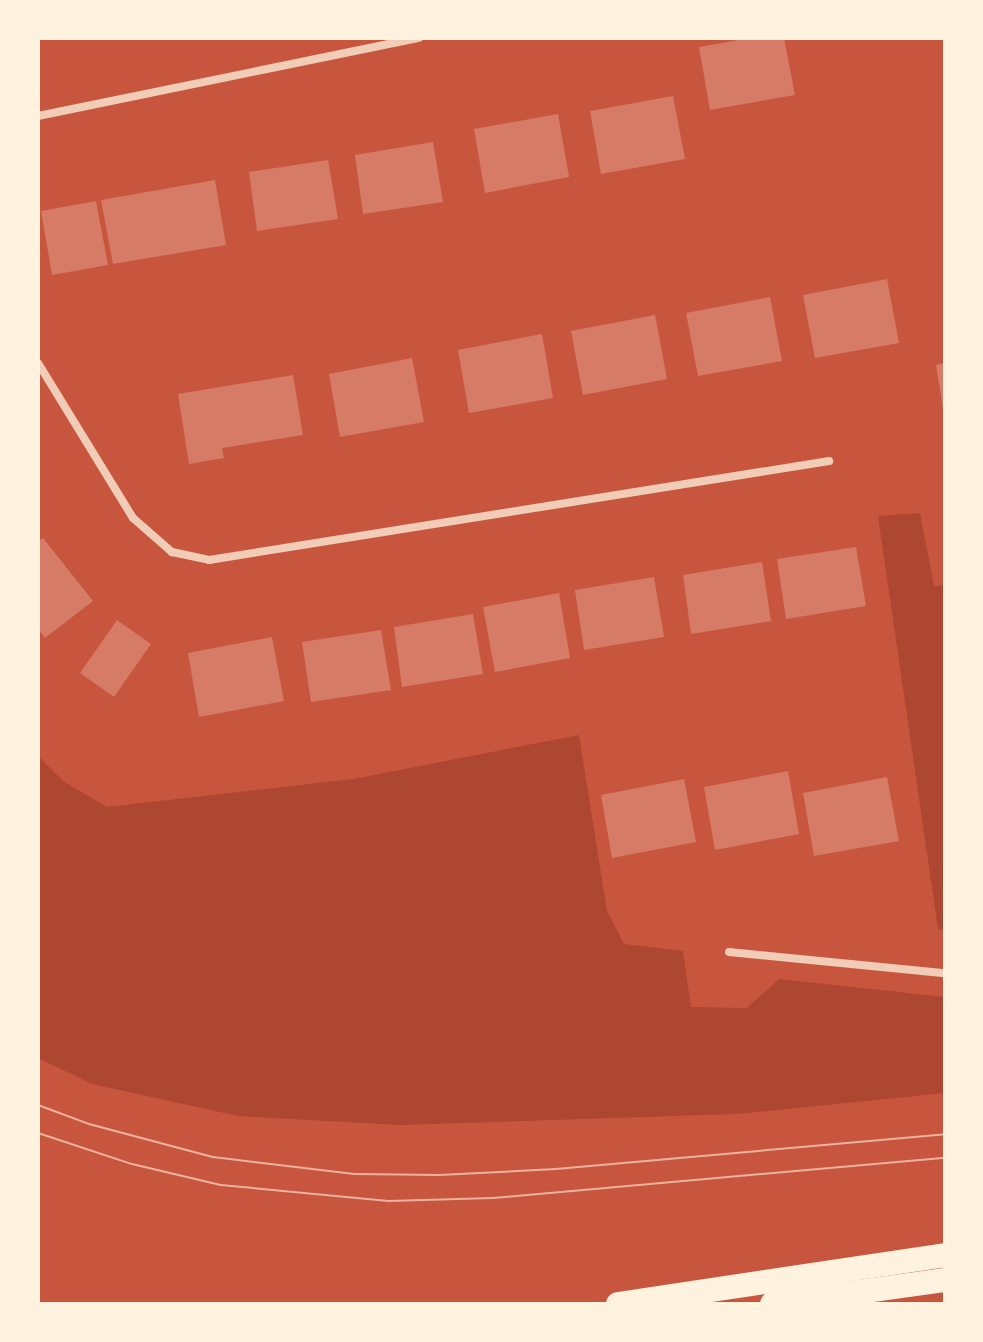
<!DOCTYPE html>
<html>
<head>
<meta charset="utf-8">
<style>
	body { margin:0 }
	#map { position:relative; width:983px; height:1342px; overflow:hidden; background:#c8553d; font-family:Barlow,sans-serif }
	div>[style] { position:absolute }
	.green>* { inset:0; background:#ae4732 }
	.building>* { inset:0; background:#d67c66 }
	.minor>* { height:8px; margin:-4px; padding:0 4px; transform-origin:4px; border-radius:4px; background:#f1ccb7 }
	.motorway>* { height:24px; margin:-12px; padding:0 12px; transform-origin:12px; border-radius:12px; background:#fff3e0 }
	.tram>* { height:2px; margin:-1px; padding:0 1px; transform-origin:1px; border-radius:1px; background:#e9b49f }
	span { translate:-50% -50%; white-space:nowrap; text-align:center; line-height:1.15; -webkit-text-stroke:8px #fff3e0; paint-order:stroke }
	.frame { position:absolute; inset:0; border:40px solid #fff3e0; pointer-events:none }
</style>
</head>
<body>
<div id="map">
	<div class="green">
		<div style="clip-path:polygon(920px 513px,934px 586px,945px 585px,945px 930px,938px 929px,878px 516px)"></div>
		<div style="clip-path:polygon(579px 735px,607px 911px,624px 944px,683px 951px,691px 1007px,747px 1008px,779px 979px,945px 997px,945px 1093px,736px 1114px,401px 1125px,238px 1116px,92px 1084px,38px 1058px,38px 756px,63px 781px,107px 807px,353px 779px)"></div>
	</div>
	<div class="building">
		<div style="clip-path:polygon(750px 38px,784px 38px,795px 95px,710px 110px,699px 47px)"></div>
		<div style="clip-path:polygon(673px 96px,685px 159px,601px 174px,590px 111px)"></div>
		<div style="clip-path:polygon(558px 114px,569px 177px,485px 193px,474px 129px)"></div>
		<div style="clip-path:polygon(433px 142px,443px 202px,363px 214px,355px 155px)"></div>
		<div style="clip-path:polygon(328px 160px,338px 219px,257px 231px,249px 172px)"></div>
		<div style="clip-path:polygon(215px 180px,226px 245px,113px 264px,101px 200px)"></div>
		<div style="clip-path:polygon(96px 201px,108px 265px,52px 275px,41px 211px)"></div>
		<div style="clip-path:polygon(887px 279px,899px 343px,815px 358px,803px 295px)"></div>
		<div style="clip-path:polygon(770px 297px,782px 361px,698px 376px,686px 313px)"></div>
		<div style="clip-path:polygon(655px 315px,667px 379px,583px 395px,571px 331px)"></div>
		<div style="clip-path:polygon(542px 334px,553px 398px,469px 413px,458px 350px)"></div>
		<div style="clip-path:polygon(412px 358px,424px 422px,340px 437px,329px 374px)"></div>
		<div style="clip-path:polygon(945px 363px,945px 408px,943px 408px,936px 365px)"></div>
		<div style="clip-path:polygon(293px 375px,303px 435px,222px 448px,224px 458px,189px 464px,178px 394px)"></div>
		<div style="clip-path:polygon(43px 538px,93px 601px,45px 638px,38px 629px,38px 541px)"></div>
		<div style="clip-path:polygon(856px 547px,866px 606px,786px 619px,777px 559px)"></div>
		<div style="clip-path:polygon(762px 562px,771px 621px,691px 634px,683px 575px)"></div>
		<div style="clip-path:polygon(654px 577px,664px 637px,584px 650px,575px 590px)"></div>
		<div style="clip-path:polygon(559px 593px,570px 658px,495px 672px,483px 607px)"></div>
		<div style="clip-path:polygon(473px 614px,483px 674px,402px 687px,394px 627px)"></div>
		<div style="clip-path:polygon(117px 620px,151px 644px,114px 697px,80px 673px)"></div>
		<div style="clip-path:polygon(381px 630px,391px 690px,311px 702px,302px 642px)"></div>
		<div style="clip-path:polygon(272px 637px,284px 701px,199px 717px,188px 653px)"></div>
		<div style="clip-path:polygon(788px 771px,799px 834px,715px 850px,704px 787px)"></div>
		<div style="clip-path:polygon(887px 777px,899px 841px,814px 856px,803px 793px)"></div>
		<div style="clip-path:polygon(684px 779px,696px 842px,612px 858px,601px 795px)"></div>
	</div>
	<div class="minor">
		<div style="left:38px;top:116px;width:389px;rotate:-11.6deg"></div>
		<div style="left:38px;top:363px;width:182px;rotate:58.5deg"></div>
		<div style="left:133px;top:518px;width:52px;rotate:41.1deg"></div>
		<div style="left:172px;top:552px;width:38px;rotate:12deg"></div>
		<div style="left:209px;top:560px;width:628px;rotate:-9.07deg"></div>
		<div style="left:729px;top:952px;width:217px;rotate:5.6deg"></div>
	</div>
	<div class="motorway">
		<div style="left:618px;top:1304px;width:331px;rotate:-8.5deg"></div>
		<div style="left:772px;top:1304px;width:175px;rotate:-7.9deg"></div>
	</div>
	<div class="tram">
		<div style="left:38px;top:1105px;width:54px;rotate:20.4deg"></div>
		<div style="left:89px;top:1124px;width:128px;rotate:14.9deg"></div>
		<div style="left:213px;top:1157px;width:142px;rotate:6.9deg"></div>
		<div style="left:354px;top:1174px;width:85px;rotate:0.7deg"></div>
		<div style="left:439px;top:1175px;width:117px;rotate:-2.9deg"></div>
		<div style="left:556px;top:1169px;width:391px;rotate:-5.1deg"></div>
		<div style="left:38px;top:1133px;width:99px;rotate:18.3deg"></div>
		<div style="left:132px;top:1164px;width:91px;rotate:13.3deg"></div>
		<div style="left:221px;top:1185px;width:168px;rotate:5.5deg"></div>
		<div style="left:388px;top:1201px;width:105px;rotate:-1.6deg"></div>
		<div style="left:493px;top:1198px;width:454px;rotate:-5.1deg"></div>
	</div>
	<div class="frame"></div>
</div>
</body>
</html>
